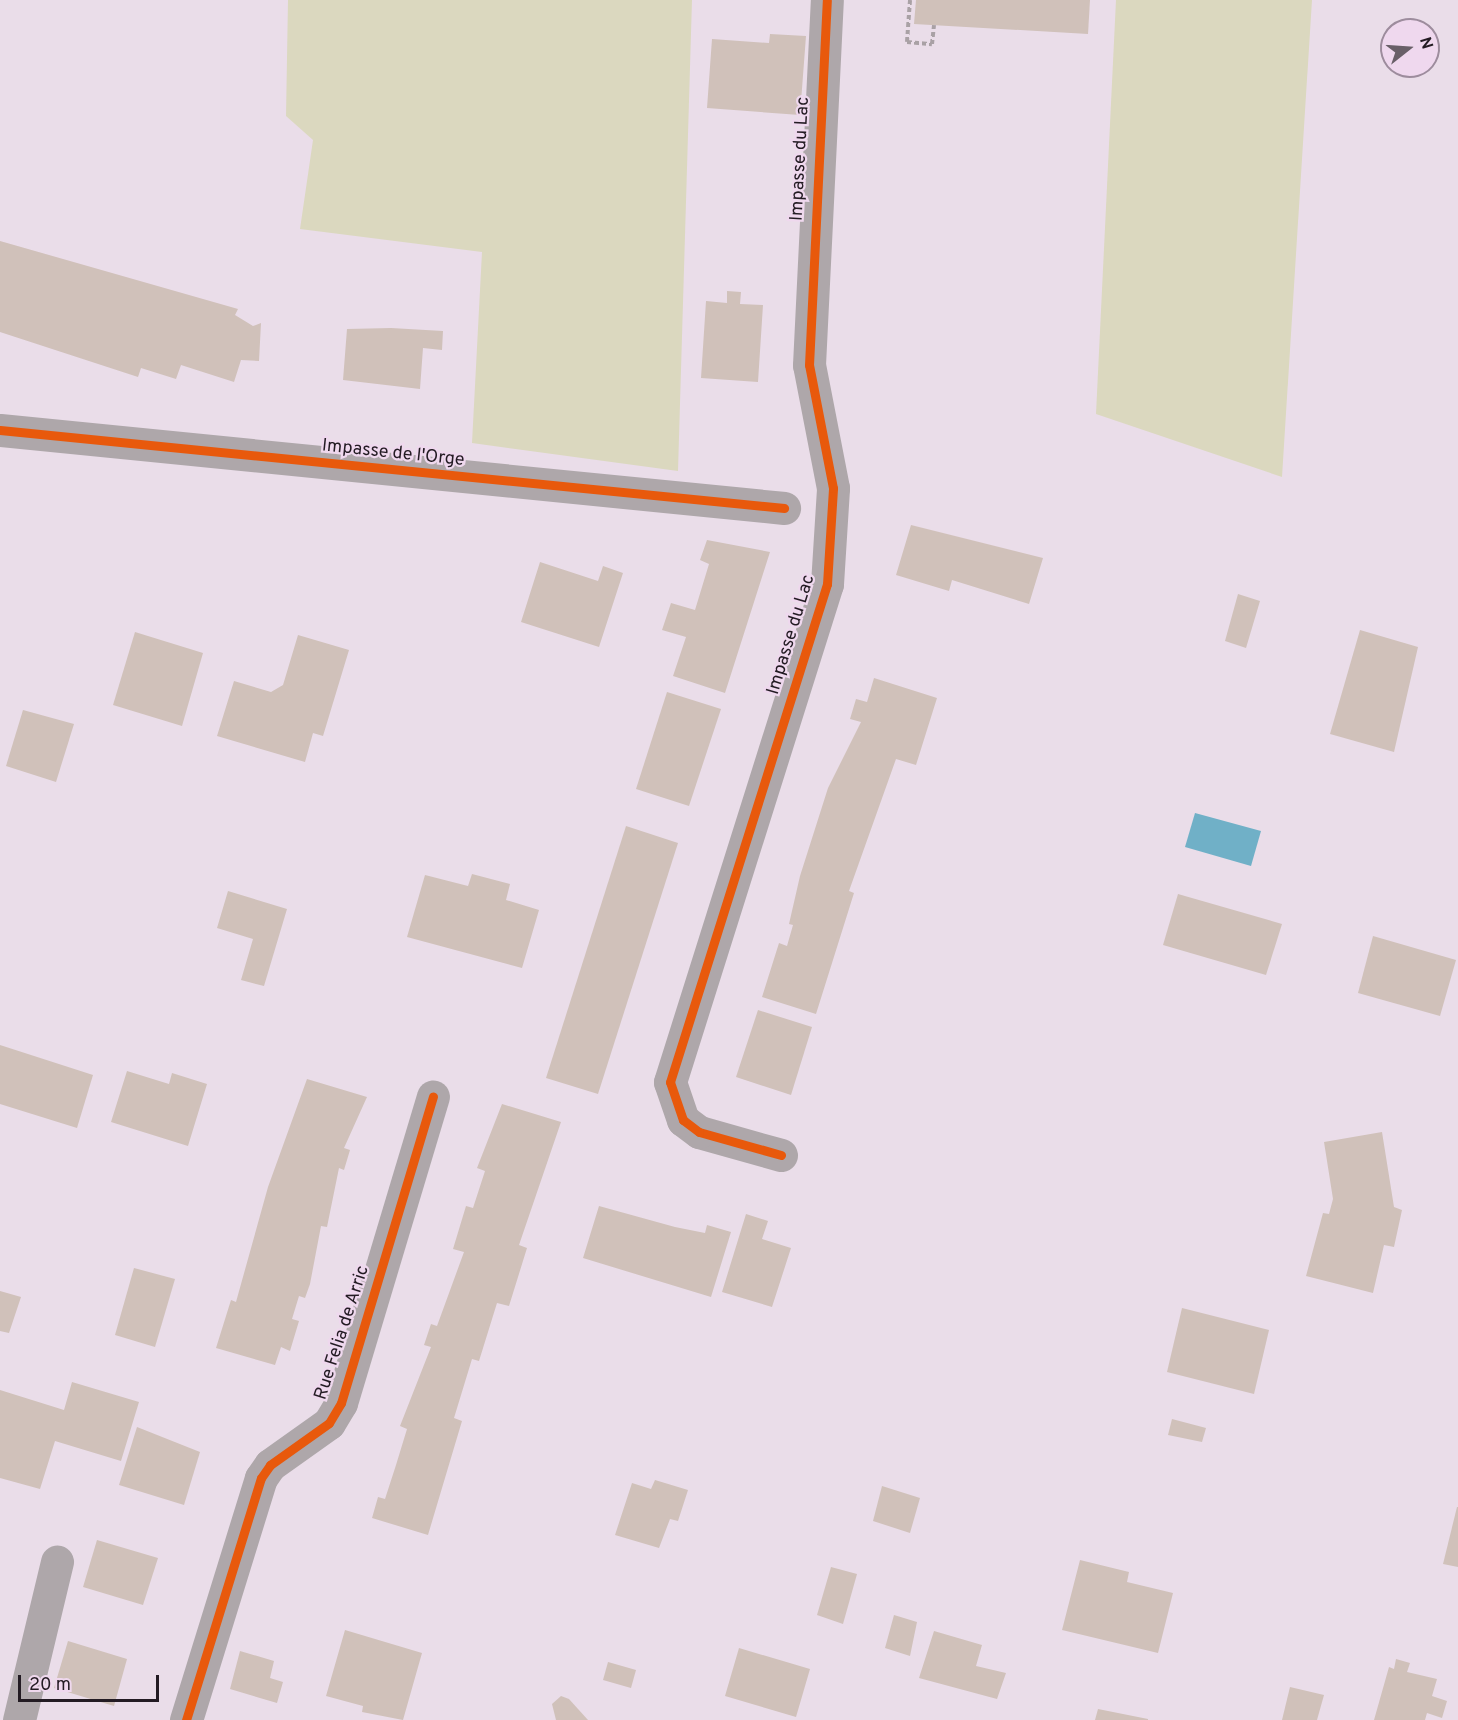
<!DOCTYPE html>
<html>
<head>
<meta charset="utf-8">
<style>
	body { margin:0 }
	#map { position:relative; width:1458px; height:1720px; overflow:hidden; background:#eadde9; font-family:Overpass,sans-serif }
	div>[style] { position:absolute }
	.green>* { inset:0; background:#dbd8bf }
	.water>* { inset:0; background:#70b0c7 }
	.building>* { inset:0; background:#d0c1ba }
	.path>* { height:4px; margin-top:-2px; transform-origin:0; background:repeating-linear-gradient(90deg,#a9a1a5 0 4.5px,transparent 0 7.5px) }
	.minor>* { height:33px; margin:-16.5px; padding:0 16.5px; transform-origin:16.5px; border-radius:16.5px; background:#aea7aa }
	.cycleway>* { height:9px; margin:-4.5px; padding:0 4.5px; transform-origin:4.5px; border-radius:4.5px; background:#e8590c }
	span { translate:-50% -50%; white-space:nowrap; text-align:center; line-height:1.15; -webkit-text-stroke:4.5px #efd8ee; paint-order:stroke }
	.street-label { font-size:18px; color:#231b23 }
	.north { position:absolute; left:1380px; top:18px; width:60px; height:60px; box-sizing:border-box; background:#efd8ee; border:2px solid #9d8c9d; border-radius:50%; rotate:73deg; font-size:16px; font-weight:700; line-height:24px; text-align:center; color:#231b23 }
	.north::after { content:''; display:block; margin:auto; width:21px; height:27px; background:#695f68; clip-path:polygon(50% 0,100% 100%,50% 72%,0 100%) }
	.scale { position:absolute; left:18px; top:1675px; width:141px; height:27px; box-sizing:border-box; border:3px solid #231b23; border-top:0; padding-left:8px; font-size:18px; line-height:21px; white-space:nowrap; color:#231b23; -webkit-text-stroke:4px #efd8ee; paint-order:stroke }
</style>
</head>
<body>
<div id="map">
	<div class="green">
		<div style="clip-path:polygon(288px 0,692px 0,678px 471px,472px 443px,482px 252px,300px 229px,313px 140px,286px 116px)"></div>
		<div style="clip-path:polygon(1116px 0,1312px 0,1282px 477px,1096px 414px)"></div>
	</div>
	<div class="water">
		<div style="clip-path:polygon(1195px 813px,1261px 831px,1251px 866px,1185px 847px)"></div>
	</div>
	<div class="building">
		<div style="clip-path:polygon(916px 0,1090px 0,1088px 34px,914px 24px)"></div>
		<div style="clip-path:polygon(770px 34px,806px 36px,800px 115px,707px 108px,712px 39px,769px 43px)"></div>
		<div style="clip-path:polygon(0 241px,238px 309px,235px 315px,253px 326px,261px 323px,259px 361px,241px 360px,234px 382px,181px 365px,176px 379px,141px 368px,138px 377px,0 332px)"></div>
		<div style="clip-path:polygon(727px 291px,741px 292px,740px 304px,763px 305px,758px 382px,701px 378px,706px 301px,727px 303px)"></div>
		<div style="clip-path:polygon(391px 328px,443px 331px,442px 350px,423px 348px,420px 389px,343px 380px,347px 329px)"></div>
		<div style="clip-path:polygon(911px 525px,1043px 558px,1029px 604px,952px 580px,949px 591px,896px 575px)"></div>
		<div style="clip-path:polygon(707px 540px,770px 552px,725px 693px,673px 676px,686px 637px,662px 630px,671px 603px,695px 610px,709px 564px,700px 560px)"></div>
		<div style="clip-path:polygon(540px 562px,598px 581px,603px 566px,623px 573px,599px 647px,521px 622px)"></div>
		<div style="clip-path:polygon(1238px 594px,1260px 601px,1246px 648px,1225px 641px)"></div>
		<div style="clip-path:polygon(1360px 630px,1418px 647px,1394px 752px,1330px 734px)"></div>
		<div style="clip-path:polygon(135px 632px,203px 653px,182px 726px,113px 705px)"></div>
		<div style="clip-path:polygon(298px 635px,349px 650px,323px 736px,313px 733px,305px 762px,217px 736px,234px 681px,271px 692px,283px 685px)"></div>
		<div style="clip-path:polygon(874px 678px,937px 698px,916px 765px,896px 759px,849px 891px,854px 893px,816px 1014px,762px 997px,779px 943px,787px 946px,793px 925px,789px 924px,800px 876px,828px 788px,861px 722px,850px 719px,856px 699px,867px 702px)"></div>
		<div style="clip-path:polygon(667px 692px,721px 709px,689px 806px,636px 789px)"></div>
		<div style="clip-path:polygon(23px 710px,74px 724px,56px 782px,6px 766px)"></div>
		<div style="clip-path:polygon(626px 826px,678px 843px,598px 1094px,546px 1078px)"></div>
		<div style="clip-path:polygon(472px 874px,510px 884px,506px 900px,539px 910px,522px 968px,407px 937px,425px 875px,468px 886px)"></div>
		<div style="clip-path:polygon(228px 891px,287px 909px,264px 986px,241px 980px,253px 939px,217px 928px)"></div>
		<div style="clip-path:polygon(1178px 894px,1282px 924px,1266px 975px,1163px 945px)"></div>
		<div style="clip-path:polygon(1373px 936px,1456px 960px,1440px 1016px,1358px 993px)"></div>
		<div style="clip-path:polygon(758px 1010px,812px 1027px,791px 1095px,736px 1077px)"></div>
		<div style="clip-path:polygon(0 1045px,93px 1075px,77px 1128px,0 1104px)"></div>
		<div style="clip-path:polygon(127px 1071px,169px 1084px,172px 1073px,207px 1084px,188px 1146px,111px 1122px)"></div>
		<div style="clip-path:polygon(307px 1079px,367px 1097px,344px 1148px,350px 1150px,344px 1170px,339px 1168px,327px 1227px,321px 1226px,310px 1284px,305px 1298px,299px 1296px,292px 1319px,299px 1321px,290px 1351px,281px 1347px,275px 1365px,216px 1348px,231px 1300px,236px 1302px,268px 1187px)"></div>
		<div style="clip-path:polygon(502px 1104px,561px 1122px,519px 1245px,527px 1248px,509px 1306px,497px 1303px,479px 1361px,472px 1359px,454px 1418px,462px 1421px,428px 1535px,372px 1518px,378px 1497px,385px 1499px,396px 1465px,407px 1429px,400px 1426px,431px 1347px,424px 1345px,431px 1324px,437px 1326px,464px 1252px,453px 1249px,466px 1206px,473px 1208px,485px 1171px,477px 1168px)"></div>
		<div style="clip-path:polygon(1382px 1132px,1394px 1207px,1402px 1210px,1394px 1247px,1384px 1245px,1373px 1293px,1306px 1276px,1323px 1213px,1329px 1214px,1333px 1199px,1324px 1142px)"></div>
		<div style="clip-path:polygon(599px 1206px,675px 1227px,705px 1233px,707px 1225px,731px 1232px,711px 1297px,583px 1258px)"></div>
		<div style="clip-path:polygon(746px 1214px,768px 1221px,762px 1239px,791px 1248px,772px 1307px,722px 1292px)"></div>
		<div style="clip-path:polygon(134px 1268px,175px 1279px,155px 1347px,115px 1335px)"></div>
		<div style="clip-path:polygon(0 1291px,21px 1297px,9px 1333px,0 1331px)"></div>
		<div style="clip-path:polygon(1182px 1308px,1269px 1330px,1254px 1394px,1167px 1372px)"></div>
		<div style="clip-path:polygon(72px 1382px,139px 1402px,121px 1461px,55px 1441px,40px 1489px,0 1478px,0 1390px,64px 1410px)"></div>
		<div style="clip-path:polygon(1172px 1419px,1206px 1428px,1202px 1442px,1168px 1435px)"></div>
		<div style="clip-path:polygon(137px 1427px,200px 1452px,184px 1505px,119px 1485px)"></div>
		<div style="clip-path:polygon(655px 1480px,688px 1490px,678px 1521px,670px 1519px,659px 1548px,615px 1535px,632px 1483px,651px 1489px)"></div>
		<div style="clip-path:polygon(882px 1486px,920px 1498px,910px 1533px,873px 1521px)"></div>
		<div style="clip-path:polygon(1457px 1507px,1458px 1507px,1458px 1567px,1443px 1564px)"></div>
		<div style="clip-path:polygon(97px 1540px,158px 1558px,143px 1605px,83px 1587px)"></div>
		<div style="clip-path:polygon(1080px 1560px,1129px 1572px,1127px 1582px,1173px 1593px,1158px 1653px,1062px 1630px)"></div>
		<div style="clip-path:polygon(831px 1567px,857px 1574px,843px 1624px,817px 1615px)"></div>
		<div style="clip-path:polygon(894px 1615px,917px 1622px,910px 1656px,885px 1648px)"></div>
		<div style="clip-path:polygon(345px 1630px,422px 1653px,403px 1720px,362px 1712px,363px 1706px,326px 1696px)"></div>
		<div style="clip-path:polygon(934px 1631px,982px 1645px,976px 1666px,1006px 1673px,997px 1699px,919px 1678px)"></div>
		<div style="clip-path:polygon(68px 1641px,127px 1659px,114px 1706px,54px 1688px)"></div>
		<div style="clip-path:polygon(739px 1648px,810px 1669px,796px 1717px,725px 1696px)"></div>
		<div style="clip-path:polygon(240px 1651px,274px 1661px,270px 1678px,283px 1682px,277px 1703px,230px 1689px)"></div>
		<div style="clip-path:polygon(1396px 1659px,1410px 1663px,1407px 1672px,1437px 1679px,1432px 1696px,1447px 1701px,1442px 1718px,1427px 1713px,1425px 1720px,1374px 1720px,1389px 1667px,1394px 1669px)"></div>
		<div style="clip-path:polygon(608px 1662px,636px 1670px,631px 1688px,603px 1680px)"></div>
		<div style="clip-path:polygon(1290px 1687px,1324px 1695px,1317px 1720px,1282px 1720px)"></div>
		<div style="clip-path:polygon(561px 1696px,569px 1699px,588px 1720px,556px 1720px,552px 1704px)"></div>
		<div style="clip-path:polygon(1098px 1709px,1148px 1719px,1148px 1720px,1095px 1720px)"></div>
	</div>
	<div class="path">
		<div style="left:910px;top:0;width:42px;rotate:94.1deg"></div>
		<div style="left:907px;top:42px;width:25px;rotate:5deg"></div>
		<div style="left:932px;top:44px;width:19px;rotate:-84deg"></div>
	</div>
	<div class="minor">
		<div style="left:0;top:430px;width:788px;rotate:5.68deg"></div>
		<div style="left:781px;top:1155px;width:85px;rotate:-164.3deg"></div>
		<div style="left:699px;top:1132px;width:20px;rotate:-143deg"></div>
		<div style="left:683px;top:1120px;width:40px;rotate:-108.9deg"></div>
		<div style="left:670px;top:1082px;width:522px;rotate:-72.5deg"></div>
		<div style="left:827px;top:584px;width:96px;rotate:-86.4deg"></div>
		<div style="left:833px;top:488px;width:125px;rotate:-101deg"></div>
		<div style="left:809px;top:365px;width:365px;rotate:-87.2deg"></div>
		<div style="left:19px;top:1720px;width:163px;rotate:-76.5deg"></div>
		<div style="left:186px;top:1720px;width:253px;rotate:-72.8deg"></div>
		<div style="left:261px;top:1478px;width:16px;rotate:-55deg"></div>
		<div style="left:270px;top:1465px;width:72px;rotate:-35.4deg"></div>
		<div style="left:329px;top:1423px;width:23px;rotate:-59deg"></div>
		<div style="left:341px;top:1403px;width:320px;rotate:-73.3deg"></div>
	</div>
	<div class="cycleway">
		<div style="left:0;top:430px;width:788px;rotate:5.68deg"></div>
		<div style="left:781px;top:1155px;width:85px;rotate:-164.3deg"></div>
		<div style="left:699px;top:1132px;width:20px;rotate:-143deg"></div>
		<div style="left:683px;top:1120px;width:40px;rotate:-108.9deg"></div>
		<div style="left:670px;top:1082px;width:522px;rotate:-72.5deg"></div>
		<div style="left:827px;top:584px;width:96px;rotate:-86.4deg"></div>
		<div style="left:833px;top:488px;width:125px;rotate:-101deg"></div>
		<div style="left:809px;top:365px;width:365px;rotate:-87.2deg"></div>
		<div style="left:186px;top:1720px;width:253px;rotate:-72.8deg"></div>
		<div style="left:261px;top:1478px;width:16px;rotate:-55deg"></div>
		<div style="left:270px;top:1465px;width:72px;rotate:-35.4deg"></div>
		<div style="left:329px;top:1423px;width:23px;rotate:-59deg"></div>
		<div style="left:341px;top:1403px;width:320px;rotate:-73.3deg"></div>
	</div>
	<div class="street-label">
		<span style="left:801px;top:159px;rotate:-87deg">Impasse du Lac</span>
		<span style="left:393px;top:454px;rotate:6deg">Impasse de l'Orge</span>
		<span style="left:792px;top:635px;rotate:-73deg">Impasse du Lac</span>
		<span style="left:343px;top:1333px;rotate:-72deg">Rue Felia de Arric</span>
	</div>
	<div class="north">N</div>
	<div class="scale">20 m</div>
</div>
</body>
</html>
